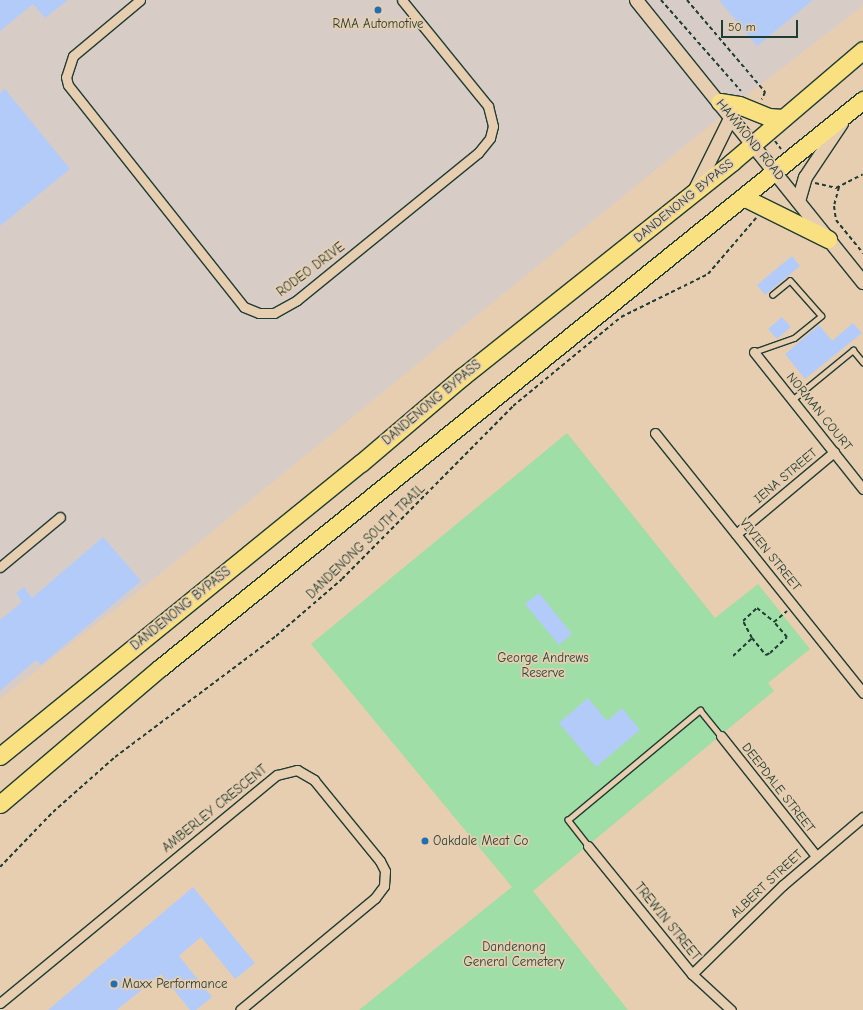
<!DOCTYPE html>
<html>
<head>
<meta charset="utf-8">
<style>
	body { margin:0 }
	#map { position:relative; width:863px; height:1010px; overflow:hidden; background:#e8ceb0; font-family:"Comic Neue",sans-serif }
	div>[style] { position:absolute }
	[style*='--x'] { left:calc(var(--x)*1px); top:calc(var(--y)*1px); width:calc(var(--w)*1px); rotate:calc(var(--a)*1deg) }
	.built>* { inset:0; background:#d8cdc6 }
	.green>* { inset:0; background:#9fdea6 }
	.building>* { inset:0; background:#b3cbf9 }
	.path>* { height:2px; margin-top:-1px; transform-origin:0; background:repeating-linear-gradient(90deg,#1f3d34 0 4px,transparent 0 7px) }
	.roads { filter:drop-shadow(1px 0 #1f3d34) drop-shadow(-1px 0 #1f3d34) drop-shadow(0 1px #1f3d34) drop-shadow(0 -1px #1f3d34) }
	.lane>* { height:4.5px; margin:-2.25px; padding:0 2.25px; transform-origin:2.25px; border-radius:2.25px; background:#e8ceb0 }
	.street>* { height:9px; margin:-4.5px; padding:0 4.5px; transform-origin:4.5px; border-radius:4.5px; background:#e8ceb0 }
	.secondary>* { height:13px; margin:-6.5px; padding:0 6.5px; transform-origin:6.5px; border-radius:6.5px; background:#e8ceb0 }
	.highway>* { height:17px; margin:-8.5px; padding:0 8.5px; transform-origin:8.5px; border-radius:8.5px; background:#f9e181 }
	.dots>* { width:11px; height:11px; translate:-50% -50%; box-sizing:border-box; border:2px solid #e8ceb0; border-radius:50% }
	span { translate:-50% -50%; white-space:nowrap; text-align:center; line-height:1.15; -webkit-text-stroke:3.5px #e8ceb0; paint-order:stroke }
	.poi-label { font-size:13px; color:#1f3d34 }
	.left { translate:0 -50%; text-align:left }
	.street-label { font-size:13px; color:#1f3d34 }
	.park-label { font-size:13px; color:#25453a }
	.scale { position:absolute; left:721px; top:20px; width:77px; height:18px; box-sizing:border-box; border:2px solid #1f3d34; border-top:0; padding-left:5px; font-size:12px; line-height:14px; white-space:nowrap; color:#1f3d34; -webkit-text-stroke:3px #e8ceb0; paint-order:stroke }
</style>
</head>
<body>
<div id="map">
	<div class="built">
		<i style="clip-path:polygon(0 0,863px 0,863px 6px,751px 92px,143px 588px,0 699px)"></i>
	</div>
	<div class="green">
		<i style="clip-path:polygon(567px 433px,715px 618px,758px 584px,810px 649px,768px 683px,774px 691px,533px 891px,628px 1010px,359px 1010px,512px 887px,311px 644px)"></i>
	</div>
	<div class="building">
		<i style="clip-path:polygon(0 0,68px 0,45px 18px,33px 4px,0 31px)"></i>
		<i style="clip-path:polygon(719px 0,813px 0,757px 46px)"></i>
		<i style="clip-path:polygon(5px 89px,70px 169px,0 226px,0 93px)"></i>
		<i style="clip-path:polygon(792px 256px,800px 266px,765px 295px,757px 285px)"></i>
		<i style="clip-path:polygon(782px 317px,791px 327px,777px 339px,768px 329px)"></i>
		<i style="clip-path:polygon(853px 323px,862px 333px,805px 379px,785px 354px,819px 325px,832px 341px)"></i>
		<i style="clip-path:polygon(103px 537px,141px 581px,41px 665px,36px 660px,0 691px,0 620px,22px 602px,16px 593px,24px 587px,32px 598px)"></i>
		<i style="clip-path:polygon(539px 593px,572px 634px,559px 645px,525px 604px)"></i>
		<i style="clip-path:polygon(588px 698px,607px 721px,622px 708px,640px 730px,596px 767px,559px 723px)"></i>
		<i style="clip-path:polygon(193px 887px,255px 963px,235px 979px,201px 937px,179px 956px,212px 997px,196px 1010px,190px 1010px,161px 974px,117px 1010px,48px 1010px)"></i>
	</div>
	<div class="path">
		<i style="--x:661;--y:0;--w:121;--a:48.7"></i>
		<i style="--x:687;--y:0;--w:121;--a:49.7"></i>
		<i style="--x:765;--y:92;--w:8;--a:113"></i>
		<i style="--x:775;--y:141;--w:10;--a:53"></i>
		<i style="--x:815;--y:183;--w:22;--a:13"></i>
		<i style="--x:836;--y:188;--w:30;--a:-27"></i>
		<i style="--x:839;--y:187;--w:20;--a:105"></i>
		<i style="--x:834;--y:206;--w:14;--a:82"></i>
		<i style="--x:836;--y:220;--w:43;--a:50.7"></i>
		<i style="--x:752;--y:638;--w:19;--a:-118"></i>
		<i style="--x:743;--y:621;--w:19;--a:-43"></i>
		<i style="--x:757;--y:608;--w:22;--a:39"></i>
		<i style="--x:733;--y:656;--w:26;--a:-43"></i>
		<i style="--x:752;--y:638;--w:22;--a:51"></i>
		<i style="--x:766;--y:655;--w:4;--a:-27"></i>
		<i style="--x:770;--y:653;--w:23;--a:-43"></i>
		<i style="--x:787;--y:637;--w:20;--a:-131"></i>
		<i style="--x:774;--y:622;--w:17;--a:-40"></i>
		<i style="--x:0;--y:867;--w:76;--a:-46.1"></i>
		<i style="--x:53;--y:812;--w:83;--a:-41.6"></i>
		<i style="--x:115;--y:757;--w:201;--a:-36.9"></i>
		<i style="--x:276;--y:636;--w:87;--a:-40.8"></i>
		<i style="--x:342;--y:579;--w:243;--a:-45.3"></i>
		<i style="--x:513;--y:406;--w:140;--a:-39.5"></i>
		<i style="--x:621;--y:317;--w:97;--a:-26.3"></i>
		<i style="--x:708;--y:274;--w:74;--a:-49.4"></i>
	</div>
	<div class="roads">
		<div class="lane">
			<i style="--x:754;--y:352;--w:42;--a:-19.3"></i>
			<i style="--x:794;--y:338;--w:35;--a:-39"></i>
			<i style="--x:821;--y:316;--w:47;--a:-131.5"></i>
			<i style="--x:790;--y:281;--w:22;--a:141"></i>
			<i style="--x:792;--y:400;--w:79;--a:-39.3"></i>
			<i style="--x:853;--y:350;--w:16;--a:50"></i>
			<i style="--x:588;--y:846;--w:33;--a:-128"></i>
			<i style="--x:568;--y:820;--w:172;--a:-39.8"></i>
			<i style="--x:700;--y:710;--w:33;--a:51"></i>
		</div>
		<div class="street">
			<i style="--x:140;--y:0;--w:87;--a:140.1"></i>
			<i style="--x:73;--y:56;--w:22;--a:108"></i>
			<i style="--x:66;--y:77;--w:8;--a:76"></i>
			<i style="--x:68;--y:85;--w:283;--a:51.6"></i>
			<i style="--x:244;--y:307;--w:16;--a:22"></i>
			<i style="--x:259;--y:313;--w:15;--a:0"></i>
			<i style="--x:274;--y:313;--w:26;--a:-29"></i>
			<i style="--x:297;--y:300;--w:233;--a:-39.1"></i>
			<i style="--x:478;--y:153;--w:19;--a:-51"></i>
			<i style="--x:490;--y:138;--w:12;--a:-76"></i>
			<i style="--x:493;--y:126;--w:21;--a:-104"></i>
			<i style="--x:488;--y:106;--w:136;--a:-129.1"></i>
			<i style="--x:754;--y:352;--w:175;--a:51.5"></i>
			<i style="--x:655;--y:433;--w:333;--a:51.3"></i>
			<i style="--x:736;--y:534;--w:128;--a:-39.9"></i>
			<i style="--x:0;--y:567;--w:78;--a:-39.8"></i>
			<i style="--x:721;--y:736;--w:153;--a:51.6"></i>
			<i style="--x:588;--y:846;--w:165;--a:50.9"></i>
			<i style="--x:692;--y:974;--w:53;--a:42.7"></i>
			<i style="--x:692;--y:974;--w:127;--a:-44.4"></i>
			<i style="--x:783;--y:885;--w:105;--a:-40.4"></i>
			<i style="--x:0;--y:1003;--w:359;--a:-39.5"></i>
			<i style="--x:277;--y:775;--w:21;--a:-14"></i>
			<i style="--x:297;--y:770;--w:20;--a:30"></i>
			<i style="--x:314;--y:780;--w:104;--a:50.8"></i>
			<i style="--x:380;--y:861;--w:11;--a:63"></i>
			<i style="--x:385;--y:871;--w:15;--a:94"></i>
			<i style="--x:384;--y:886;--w:15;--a:127"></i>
			<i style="--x:375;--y:898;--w:175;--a:140.3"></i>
		</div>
		<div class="secondary">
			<i style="--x:636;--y:0;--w:362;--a:51.2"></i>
			<i style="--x:694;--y:191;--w:84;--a:-63.7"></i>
			<i style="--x:798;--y:201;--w:25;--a:-74"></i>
			<i style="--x:805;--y:177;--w:65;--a:-56.3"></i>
		</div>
		<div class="highway">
			<i style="--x:720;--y:102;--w:19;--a:9"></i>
			<i style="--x:739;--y:105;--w:31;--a:22"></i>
			<i style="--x:768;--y:117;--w:15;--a:4"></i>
			<i style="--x:743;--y:197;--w:95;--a:26.3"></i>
			<i style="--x:0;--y:756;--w:465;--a:-39.1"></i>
			<i style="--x:361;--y:463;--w:133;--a:-40.4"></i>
			<i style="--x:462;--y:377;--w:345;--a:-38.5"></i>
			<i style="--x:732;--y:162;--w:172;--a:-40.5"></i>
			<i style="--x:0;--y:804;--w:210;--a:-40.4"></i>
			<i style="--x:160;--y:668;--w:904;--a:-38.94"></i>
		</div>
	</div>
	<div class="dots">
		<i style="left:378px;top:10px;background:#1f6fb2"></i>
		<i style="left:425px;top:841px;background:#1f6fb2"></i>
		<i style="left:114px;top:984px;background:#1f6fb2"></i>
	</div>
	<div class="poi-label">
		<span style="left:378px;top:24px">RMA Automotive</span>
		<span class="left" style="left:433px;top:841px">Oakdale Meat Co</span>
		<span class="left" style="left:122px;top:984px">Maxx Performance</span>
	</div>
	<div class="street-label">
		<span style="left:750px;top:140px;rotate:51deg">HAMMOND ROAD</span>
		<span style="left:684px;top:201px;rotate:-39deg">DANDENONG BYPASS</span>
		<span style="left:311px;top:270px;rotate:-37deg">RODEO DRIVE</span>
		<span style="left:432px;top:403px;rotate:-40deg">DANDENONG BYPASS</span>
		<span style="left:819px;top:412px;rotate:51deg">NORMAN COURT</span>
		<span style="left:786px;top:476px;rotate:-40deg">IENA STREET</span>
		<span style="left:366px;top:542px;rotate:-44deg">DANDENONG SOUTH TRAIL</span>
		<span style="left:770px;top:555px;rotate:51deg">VIVIEN STREET</span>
		<span style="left:181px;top:609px;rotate:-39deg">DANDENONG BYPASS</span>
		<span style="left:778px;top:788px;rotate:52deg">DEEPDALE STREET</span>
		<span style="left:215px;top:809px;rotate:-39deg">AMBERLEY CRESCENT</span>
		<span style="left:767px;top:884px;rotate:-43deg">ALBERT STREET</span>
		<span style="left:667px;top:922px;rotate:51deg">TREWIN STREET</span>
	</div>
	<div class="park-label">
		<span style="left:543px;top:666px">George Andrews<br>Reserve</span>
		<span style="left:514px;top:955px">Dandenong<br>General Cemetery</span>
	</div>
	<div class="scale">50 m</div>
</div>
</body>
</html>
